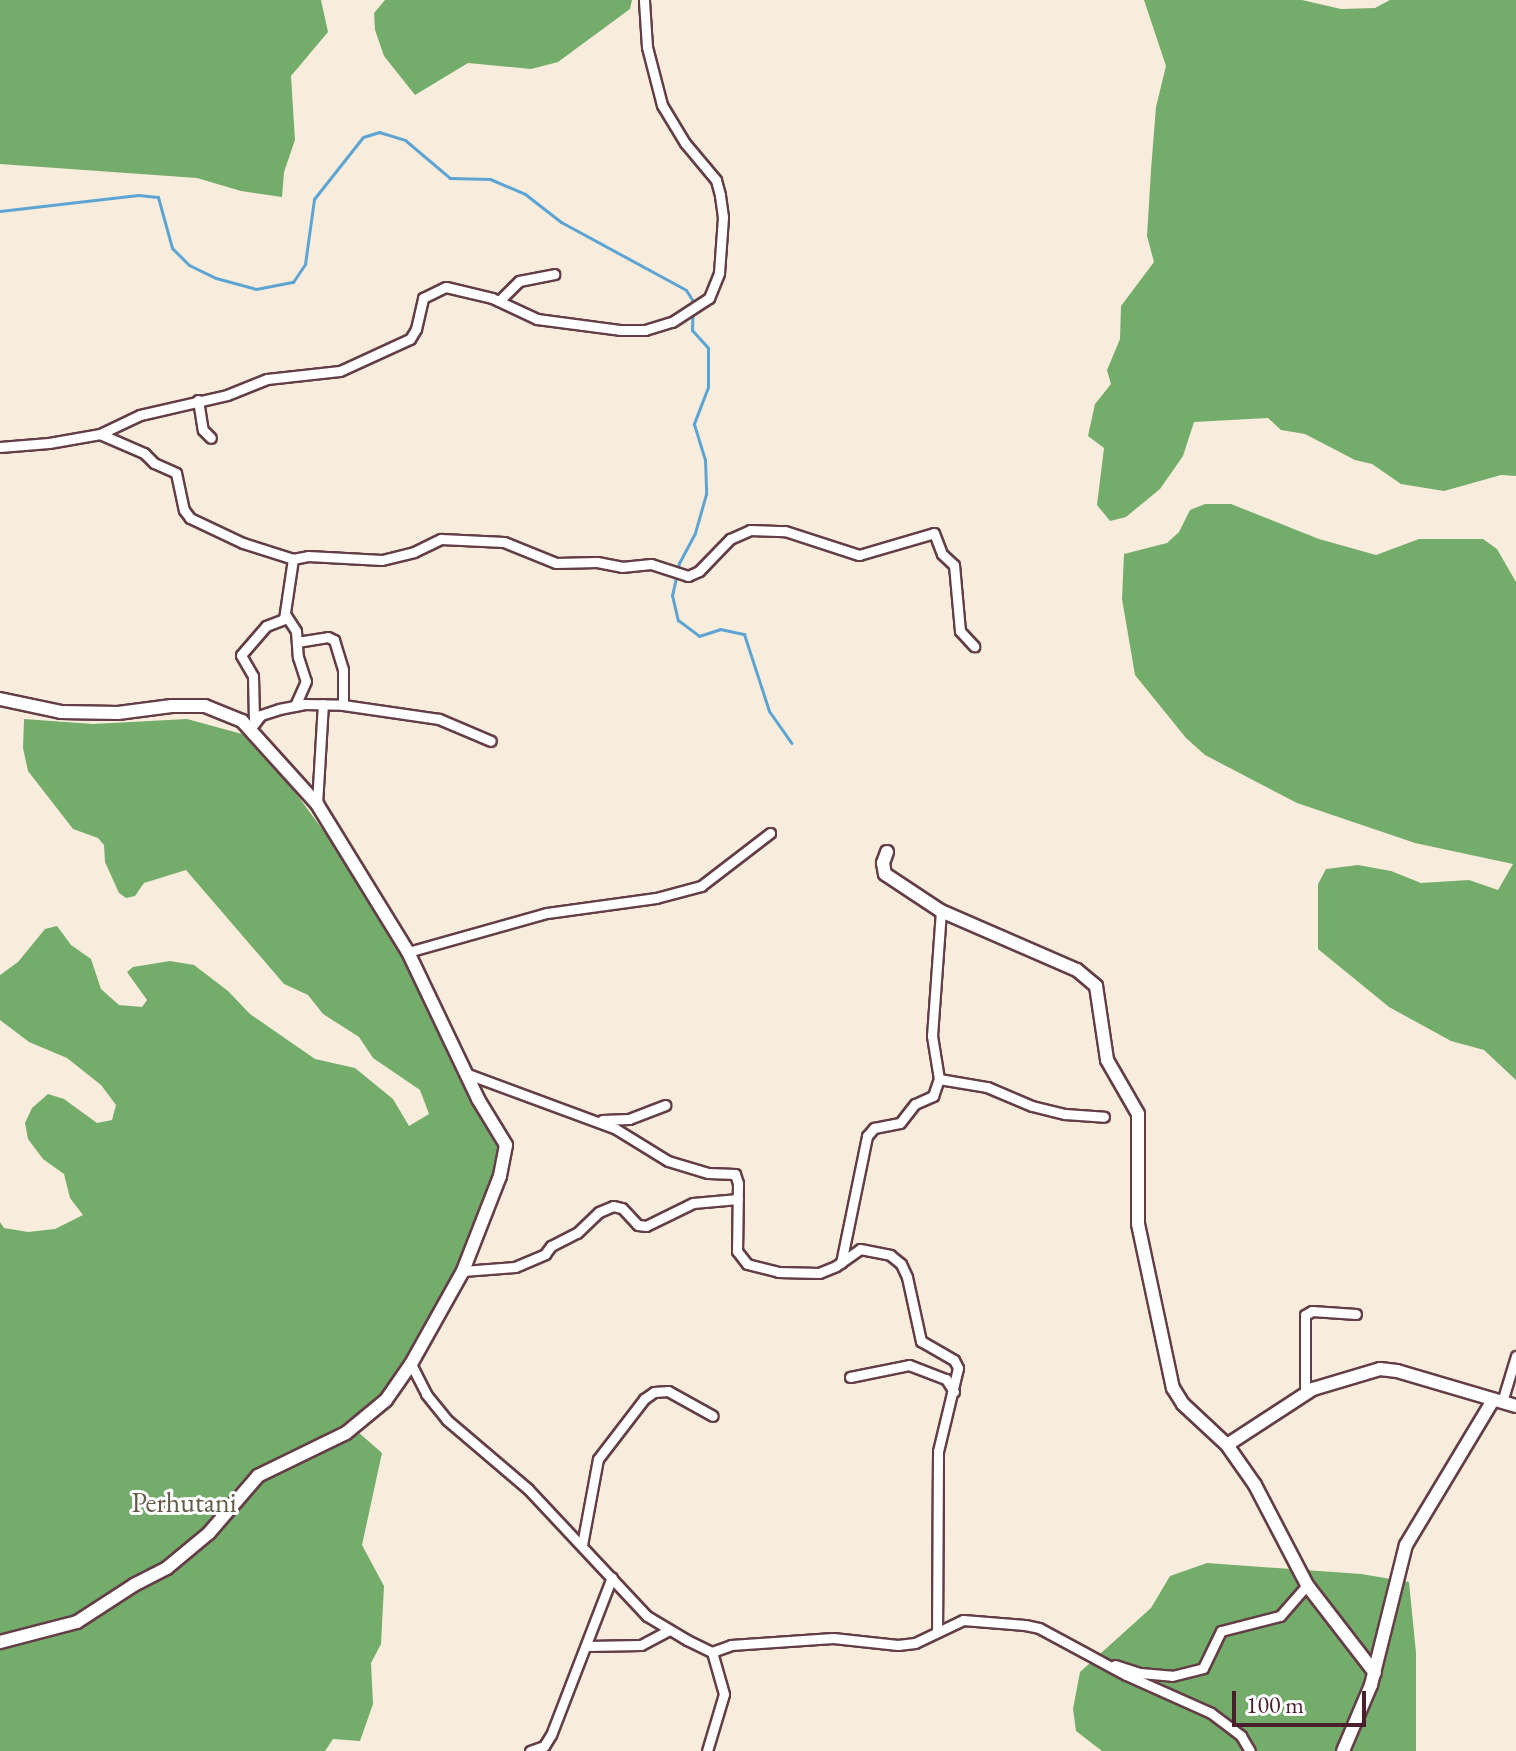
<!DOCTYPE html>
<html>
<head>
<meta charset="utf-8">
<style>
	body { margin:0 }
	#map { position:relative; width:1516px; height:1751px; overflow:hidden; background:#f8eddc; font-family:"EB Garamond",serif }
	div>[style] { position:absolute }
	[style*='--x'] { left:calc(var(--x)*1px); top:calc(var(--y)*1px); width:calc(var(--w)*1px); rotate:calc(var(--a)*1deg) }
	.forest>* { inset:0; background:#74ac6b }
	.stream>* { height:3px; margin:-1.5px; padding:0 1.5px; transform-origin:1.5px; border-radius:1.5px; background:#5ca4d3 }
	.roads { filter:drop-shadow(2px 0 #643e46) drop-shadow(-2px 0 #643e46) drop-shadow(0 2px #643e46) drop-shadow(0 -2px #643e46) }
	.street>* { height:9px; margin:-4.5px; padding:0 4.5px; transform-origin:4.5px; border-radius:4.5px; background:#fff }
	.secondary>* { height:12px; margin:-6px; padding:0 6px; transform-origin:6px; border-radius:6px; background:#fff }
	span { translate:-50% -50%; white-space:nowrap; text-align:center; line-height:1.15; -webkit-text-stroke:6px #fff; paint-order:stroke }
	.park-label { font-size:28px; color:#635a47 }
	.scale { position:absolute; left:1232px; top:1691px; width:134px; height:36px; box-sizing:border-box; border:4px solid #4a1f2b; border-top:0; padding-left:10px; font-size:24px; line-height:28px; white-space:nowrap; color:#4a1f2b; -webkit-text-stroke:6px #fff; paint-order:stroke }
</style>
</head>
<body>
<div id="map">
	<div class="forest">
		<i style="clip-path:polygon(0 0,321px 0,328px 32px,291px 76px,295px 140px,284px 172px,282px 197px,241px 191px,197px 178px,0 164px)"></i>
		<i style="clip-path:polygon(385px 0,632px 0,630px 9px,558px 62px,531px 69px,468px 63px,415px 95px,384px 56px,375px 30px,374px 13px)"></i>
		<i style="clip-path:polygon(1144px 0,1302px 0,1341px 9px,1375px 8px,1390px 0,1516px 0,1516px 476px,1501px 475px,1444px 491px,1401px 484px,1372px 464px,1355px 460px,1305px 434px,1281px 430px,1268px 418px,1194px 422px,1183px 456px,1160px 489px,1126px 517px,1110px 521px,1097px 505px,1104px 448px,1088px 436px,1095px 404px,1111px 384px,1107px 370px,1120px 339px,1121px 306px,1154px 262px,1147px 236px,1151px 170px,1156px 107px,1166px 66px)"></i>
		<i style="clip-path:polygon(1205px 504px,1231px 504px,1319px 539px,1376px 555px,1419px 539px,1483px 539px,1497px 549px,1516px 582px,1516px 1080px,1484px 1050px,1451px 1041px,1389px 1007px,1318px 949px,1318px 884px,1326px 869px,1358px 865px,1391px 871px,1421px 883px,1469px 880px,1498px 890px,1513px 864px,1415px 843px,1297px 803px,1205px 755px,1186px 738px,1135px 675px,1122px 599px,1124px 554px,1167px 543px,1179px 532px,1190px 510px)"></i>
		<i style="clip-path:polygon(24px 719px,93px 724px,187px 719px,242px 734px,292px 788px,342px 856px,400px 947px,502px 1149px,472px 1237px,430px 1321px,384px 1396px,350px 1425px,382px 1453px,362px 1545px,384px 1586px,381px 1644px,371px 1663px,373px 1704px,360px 1741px,333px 1739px,325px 1751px,0 1751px,0 1222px,4px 1228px,28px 1232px,55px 1229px,83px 1215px,70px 1198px,64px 1174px,43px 1159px,28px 1139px,25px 1123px,32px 1108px,48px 1094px,64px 1099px,97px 1123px,112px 1120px,116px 1105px,101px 1085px,67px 1058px,29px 1042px,0 1020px,0 975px,18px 962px,45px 929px,57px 926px,71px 945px,91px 959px,101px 989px,119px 1005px,142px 1007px,147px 1000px,127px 972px,133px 967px,170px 961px,194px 965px,228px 991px,250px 1014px,315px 1059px,355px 1068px,393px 1099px,409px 1126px,429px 1114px,420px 1090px,373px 1058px,359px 1037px,323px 1014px,308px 995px,284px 984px,186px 870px,144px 883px,135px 896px,126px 898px,119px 893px,105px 862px,104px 845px,98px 838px,73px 829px,28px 771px,23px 748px)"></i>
		<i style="clip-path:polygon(1207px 1563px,1361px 1574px,1409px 1582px,1416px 1653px,1416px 1751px,1102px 1751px,1076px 1731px,1073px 1709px,1080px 1672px,1151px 1608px,1170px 1576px)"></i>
	</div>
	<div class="stream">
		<i style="--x:0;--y:211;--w:139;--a:-6.6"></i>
		<i style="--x:138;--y:195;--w:20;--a:6"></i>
		<i style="--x:158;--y:197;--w:53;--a:74.6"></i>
		<i style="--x:172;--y:248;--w:24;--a:45"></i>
		<i style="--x:189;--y:265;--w:30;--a:26"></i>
		<i style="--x:216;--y:278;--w:41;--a:15.4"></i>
		<i style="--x:256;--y:289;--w:38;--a:-11"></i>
		<i style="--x:293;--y:282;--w:22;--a:-56"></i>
		<i style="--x:305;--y:264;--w:66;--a:-82.1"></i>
		<i style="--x:314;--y:199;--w:79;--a:-51.7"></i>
		<i style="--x:363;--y:137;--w:17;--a:-17"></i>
		<i style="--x:379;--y:132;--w:27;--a:17"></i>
		<i style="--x:405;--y:140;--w:59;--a:40.2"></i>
		<i style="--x:450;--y:178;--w:40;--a:1.4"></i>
		<i style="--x:490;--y:179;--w:38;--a:23"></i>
		<i style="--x:525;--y:194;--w:46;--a:37.9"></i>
		<i style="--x:561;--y:222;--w:142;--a:28.5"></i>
		<i style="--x:686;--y:290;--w:13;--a:58"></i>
		<i style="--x:693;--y:301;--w:29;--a:92"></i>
		<i style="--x:692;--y:330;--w:24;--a:48"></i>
		<i style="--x:708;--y:348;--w:39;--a:90"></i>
		<i style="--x:708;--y:387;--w:40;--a:111"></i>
		<i style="--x:694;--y:424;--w:37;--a:73"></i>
		<i style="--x:705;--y:459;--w:35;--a:88"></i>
		<i style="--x:706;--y:494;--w:41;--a:105.8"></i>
		<i style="--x:695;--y:533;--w:34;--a:118"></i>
		<i style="--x:679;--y:563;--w:33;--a:102"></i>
		<i style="--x:672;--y:595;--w:26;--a:77"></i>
		<i style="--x:678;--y:620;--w:26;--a:37"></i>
		<i style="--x:699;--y:636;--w:22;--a:-18"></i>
		<i style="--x:720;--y:629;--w:25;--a:12"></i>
		<i style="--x:744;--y:634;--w:81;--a:72"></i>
		<i style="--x:769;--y:711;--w:39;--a:55"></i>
	</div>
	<div class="roads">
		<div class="street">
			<i style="--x:499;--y:301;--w:28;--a:-45"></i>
			<i style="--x:519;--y:281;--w:36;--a:-11"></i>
			<i style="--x:198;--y:400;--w:30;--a:81"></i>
			<i style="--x:203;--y:430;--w:11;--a:45"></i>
			<i style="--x:100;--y:434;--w:48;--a:23.4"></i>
			<i style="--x:144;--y:453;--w:14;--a:45"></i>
			<i style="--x:154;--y:463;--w:24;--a:24"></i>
			<i style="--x:176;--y:473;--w:38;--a:78"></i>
			<i style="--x:184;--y:510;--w:10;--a:53"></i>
			<i style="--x:190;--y:518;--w:59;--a:25.3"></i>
			<i style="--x:243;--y:543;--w:52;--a:17.7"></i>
			<i style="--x:0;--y:447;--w:49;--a:-4.7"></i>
			<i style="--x:49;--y:443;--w:52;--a:-10"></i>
			<i style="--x:100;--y:434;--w:44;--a:-25.4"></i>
			<i style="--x:140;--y:415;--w:89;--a:-12.9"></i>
			<i style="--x:227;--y:395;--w:43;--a:-21.8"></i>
			<i style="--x:267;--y:379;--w:73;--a:-6.3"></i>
			<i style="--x:340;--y:371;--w:77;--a:-24.6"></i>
			<i style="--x:410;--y:339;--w:12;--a:-59"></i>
			<i style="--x:416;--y:329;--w:32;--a:-77"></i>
			<i style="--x:423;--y:298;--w:25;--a:-26"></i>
			<i style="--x:446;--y:287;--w:47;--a:13.4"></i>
			<i style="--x:492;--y:298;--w:50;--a:25"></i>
			<i style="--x:537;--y:319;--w:85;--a:7.5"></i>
			<i style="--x:621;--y:330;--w:24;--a:0"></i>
			<i style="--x:645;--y:330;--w:28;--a:-17"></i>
			<i style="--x:672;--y:322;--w:44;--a:-33"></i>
			<i style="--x:709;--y:298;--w:27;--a:-68"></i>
			<i style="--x:719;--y:273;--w:56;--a:-85.9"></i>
			<i style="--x:723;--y:217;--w:22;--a:-98"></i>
			<i style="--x:720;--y:195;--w:16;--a:-105"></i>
			<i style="--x:716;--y:180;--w:48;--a:-130"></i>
			<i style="--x:685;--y:143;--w:44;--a:-121.2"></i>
			<i style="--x:662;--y:105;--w:60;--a:-104.5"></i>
			<i style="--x:647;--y:47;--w:47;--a:-93.7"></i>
			<i style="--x:285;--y:614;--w:20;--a:57"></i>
			<i style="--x:296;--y:631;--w:26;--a:86"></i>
			<i style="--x:298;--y:657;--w:25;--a:72"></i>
			<i style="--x:306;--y:681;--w:27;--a:114"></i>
			<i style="--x:297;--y:642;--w:31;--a:-9"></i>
			<i style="--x:328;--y:637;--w:7;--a:27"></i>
			<i style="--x:334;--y:640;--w:31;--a:73"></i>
			<i style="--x:343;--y:670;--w:35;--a:90"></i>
			<i style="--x:254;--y:720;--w:44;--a:-91.3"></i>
			<i style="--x:253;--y:676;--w:24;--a:-120"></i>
			<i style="--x:241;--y:655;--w:38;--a:-49"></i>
			<i style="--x:266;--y:626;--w:19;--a:-21"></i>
			<i style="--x:284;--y:619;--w:61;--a:-81.5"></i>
			<i style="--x:293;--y:559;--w:15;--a:-11"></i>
			<i style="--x:308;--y:556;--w:74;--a:3.1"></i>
			<i style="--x:382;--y:560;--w:33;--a:-14"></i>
			<i style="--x:414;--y:552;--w:30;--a:-26"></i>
			<i style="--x:441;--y:539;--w:63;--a:2.7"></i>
			<i style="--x:504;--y:542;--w:56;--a:22"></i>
			<i style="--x:556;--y:563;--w:41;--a:-1.4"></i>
			<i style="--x:597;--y:562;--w:25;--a:11"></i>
			<i style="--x:622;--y:567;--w:29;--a:-6"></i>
			<i style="--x:651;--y:564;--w:39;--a:18"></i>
			<i style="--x:688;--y:576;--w:12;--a:-24"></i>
			<i style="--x:699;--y:571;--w:45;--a:-45.9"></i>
			<i style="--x:730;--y:539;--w:22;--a:-24"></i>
			<i style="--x:750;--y:530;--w:35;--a:2"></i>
			<i style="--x:785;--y:531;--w:78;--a:18"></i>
			<i style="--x:859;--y:555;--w:78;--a:-16.3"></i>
			<i style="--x:934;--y:533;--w:22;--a:69"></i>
			<i style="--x:942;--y:554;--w:16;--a:43"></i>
			<i style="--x:954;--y:565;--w:66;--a:84.8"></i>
			<i style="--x:960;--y:631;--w:21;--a:47"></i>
			<i style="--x:254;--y:724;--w:11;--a:-52"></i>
			<i style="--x:261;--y:715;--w:19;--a:-18"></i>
			<i style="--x:279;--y:709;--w:25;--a:-11"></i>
			<i style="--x:304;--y:704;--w:39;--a:1"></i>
			<i style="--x:343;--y:705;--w:97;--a:8.3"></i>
			<i style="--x:439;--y:719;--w:56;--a:22.9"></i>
			<i style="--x:317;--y:804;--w:100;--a:-86.6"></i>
			<i style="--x:408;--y:952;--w:144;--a:-15.7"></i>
			<i style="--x:547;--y:913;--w:110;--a:-7.8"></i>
			<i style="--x:656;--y:898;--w:47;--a:-14.9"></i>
			<i style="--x:701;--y:886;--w:87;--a:-37.5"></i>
			<i style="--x:465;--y:1073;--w:161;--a:20.3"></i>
			<i style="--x:616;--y:1129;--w:61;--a:31.6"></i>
			<i style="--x:668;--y:1161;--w:42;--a:16.7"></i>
			<i style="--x:708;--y:1173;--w:27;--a:2"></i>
			<i style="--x:735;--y:1174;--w:9;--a:72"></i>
			<i style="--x:738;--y:1183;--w:68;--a:90.8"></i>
			<i style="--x:737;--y:1251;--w:16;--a:52"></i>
			<i style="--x:747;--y:1264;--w:32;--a:14"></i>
			<i style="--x:778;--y:1272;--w:41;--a:1.4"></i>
			<i style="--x:819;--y:1273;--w:18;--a:-22"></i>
			<i style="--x:836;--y:1266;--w:29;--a:-35"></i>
			<i style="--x:860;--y:1249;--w:31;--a:11"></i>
			<i style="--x:890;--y:1255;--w:14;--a:39"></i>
			<i style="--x:901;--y:1264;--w:14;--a:65"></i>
			<i style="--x:907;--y:1277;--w:66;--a:77.7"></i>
			<i style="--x:921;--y:1341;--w:38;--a:30"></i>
			<i style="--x:954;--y:1360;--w:9;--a:63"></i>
			<i style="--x:958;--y:1368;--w:85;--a:103.5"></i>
			<i style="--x:938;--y:1451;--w:179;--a:90.3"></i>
			<i style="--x:939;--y:1079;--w:49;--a:9.5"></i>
			<i style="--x:987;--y:1087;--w:49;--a:22.9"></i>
			<i style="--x:1032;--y:1106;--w:34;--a:14"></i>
			<i style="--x:1065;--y:1114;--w:39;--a:4"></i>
			<i style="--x:602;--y:1120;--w:27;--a:-2"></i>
			<i style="--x:629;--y:1119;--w:39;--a:-21"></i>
			<i style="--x:841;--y:1263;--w:130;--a:-78.4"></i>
			<i style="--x:867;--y:1136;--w:11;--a:-49"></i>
			<i style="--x:874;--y:1128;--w:26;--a:-11"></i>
			<i style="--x:900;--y:1123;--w:24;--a:-52"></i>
			<i style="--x:915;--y:1104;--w:20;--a:-24"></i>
			<i style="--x:933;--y:1096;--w:18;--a:-71"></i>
			<i style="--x:939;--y:1079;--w:44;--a:-99.2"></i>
			<i style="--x:932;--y:1036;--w:125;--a:-85.9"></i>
			<i style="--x:463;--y:1271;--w:52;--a:-4.4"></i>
			<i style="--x:515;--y:1267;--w:33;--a:-23"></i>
			<i style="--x:545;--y:1254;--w:10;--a:-53"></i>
			<i style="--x:551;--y:1246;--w:29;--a:-27"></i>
			<i style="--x:577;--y:1233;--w:30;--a:-44"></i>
			<i style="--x:599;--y:1212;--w:15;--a:-23"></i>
			<i style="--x:613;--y:1206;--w:9;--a:13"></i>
			<i style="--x:622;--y:1208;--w:23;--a:47"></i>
			<i style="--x:638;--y:1225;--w:8;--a:7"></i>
			<i style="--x:646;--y:1226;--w:52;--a:-26.1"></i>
			<i style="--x:693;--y:1203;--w:45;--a:-5.1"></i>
			<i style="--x:411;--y:1364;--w:34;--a:63"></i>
			<i style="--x:426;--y:1394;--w:33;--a:51"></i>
			<i style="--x:447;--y:1420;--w:106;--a:40.4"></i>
			<i style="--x:528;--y:1489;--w:174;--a:46.9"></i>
			<i style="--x:647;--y:1616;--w:47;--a:31"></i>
			<i style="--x:687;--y:1640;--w:28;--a:26"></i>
			<i style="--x:712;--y:1652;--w:20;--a:-20"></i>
			<i style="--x:731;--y:1645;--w:102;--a:-3.9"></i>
			<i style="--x:833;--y:1638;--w:65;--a:6.1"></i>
			<i style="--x:898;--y:1645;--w:17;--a:-7"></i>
			<i style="--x:915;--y:1643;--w:53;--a:-25.6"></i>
			<i style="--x:963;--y:1620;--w:62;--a:4.6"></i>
			<i style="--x:1025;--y:1625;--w:14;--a:12"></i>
			<i style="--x:1039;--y:1628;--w:99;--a:28.4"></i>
			<i style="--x:1126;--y:1675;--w:93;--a:24.1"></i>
			<i style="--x:1211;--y:1713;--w:38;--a:37"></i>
			<i style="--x:1241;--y:1736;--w:17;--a:59"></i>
			<i style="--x:850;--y:1377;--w:60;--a:-11.5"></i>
			<i style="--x:909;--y:1365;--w:40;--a:21"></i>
			<i style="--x:946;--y:1379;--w:15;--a:58"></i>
			<i style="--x:1305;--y:1393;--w:78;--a:-90"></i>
			<i style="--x:1305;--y:1315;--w:8;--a:-30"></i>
			<i style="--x:1312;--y:1311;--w:44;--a:3.9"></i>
			<i style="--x:1502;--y:1402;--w:48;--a:-73.1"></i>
			<i style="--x:582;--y:1545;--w:87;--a:-79.5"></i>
			<i style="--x:598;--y:1459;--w:76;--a:-52.5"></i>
			<i style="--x:644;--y:1399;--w:12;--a:-35"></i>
			<i style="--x:654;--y:1392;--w:14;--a:-4"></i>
			<i style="--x:668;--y:1391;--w:51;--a:29.1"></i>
			<i style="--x:587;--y:1646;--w:54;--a:-1.1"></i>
			<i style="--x:641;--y:1645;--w:32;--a:-28"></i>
			<i style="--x:1115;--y:1665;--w:26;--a:18"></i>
			<i style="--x:1140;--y:1673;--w:32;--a:5"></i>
			<i style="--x:1172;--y:1676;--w:32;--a:-14"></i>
			<i style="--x:1203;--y:1668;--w:41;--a:-64.1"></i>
			<i style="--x:1221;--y:1631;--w:61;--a:-14.3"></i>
			<i style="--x:1280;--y:1616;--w:41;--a:-48.9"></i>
			<i style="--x:530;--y:1751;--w:15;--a:-20"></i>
			<i style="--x:544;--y:1746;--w:13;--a:-58"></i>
			<i style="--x:551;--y:1735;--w:169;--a:-68.9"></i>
			<i style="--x:707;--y:1751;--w:59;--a:-73.4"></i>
			<i style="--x:724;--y:1694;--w:44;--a:-105.9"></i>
		</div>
		<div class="secondary">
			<i style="--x:0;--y:699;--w:62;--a:12"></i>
			<i style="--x:61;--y:712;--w:57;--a:1"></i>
			<i style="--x:118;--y:713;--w:54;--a:-7.4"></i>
			<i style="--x:172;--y:706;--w:33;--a:0"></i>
			<i style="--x:205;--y:706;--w:40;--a:22"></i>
			<i style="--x:242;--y:721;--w:112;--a:47.9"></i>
			<i style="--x:317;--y:804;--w:174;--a:58.4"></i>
			<i style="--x:408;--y:952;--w:163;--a:64.5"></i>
			<i style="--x:478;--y:1099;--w:54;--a:58.7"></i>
			<i style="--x:506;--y:1145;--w:32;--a:101"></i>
			<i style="--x:500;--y:1176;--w:102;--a:111.3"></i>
			<i style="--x:463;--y:1271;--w:107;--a:119.2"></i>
			<i style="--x:411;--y:1364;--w:44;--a:124.8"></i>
			<i style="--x:386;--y:1400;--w:52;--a:140.5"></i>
			<i style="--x:346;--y:1433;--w:98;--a:154"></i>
			<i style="--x:258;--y:1476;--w:75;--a:130.7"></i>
			<i style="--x:209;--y:1533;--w:55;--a:140.2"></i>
			<i style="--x:167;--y:1568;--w:37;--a:153"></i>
			<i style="--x:134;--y:1585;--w:68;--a:147"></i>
			<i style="--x:77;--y:1622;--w:80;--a:165.4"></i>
			<i style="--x:887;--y:852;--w:12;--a:110"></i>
			<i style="--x:883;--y:863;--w:11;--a:80"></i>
			<i style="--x:885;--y:874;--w:67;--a:33.5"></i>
			<i style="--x:941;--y:911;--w:148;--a:23.5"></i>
			<i style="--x:1077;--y:970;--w:25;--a:40"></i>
			<i style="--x:1096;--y:986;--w:75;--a:81.5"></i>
			<i style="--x:1107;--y:1060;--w:62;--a:60.1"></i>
			<i style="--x:1138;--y:1114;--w:110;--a:90"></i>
			<i style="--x:1138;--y:1224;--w:168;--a:78"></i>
			<i style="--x:1173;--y:1388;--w:19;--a:58"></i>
			<i style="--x:1183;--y:1404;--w:60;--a:43"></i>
			<i style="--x:1227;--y:1445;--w:103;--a:-33.1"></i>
			<i style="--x:1313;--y:1389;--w:70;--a:-16.6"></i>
			<i style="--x:1380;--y:1369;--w:17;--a:7"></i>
			<i style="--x:1397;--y:1371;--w:124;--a:16.4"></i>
			<i style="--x:1227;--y:1445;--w:49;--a:55"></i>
			<i style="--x:1255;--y:1485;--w:113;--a:62.5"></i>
			<i style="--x:1307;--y:1585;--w:111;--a:52.3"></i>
			<i style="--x:1343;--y:1751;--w:72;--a:-67"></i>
			<i style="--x:1371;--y:1685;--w:144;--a:-76"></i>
			<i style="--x:1406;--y:1545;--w:169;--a:-59"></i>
		</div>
	</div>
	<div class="park-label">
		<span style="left:184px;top:1502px">Perhutani</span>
	</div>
	<div class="scale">100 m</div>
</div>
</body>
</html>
